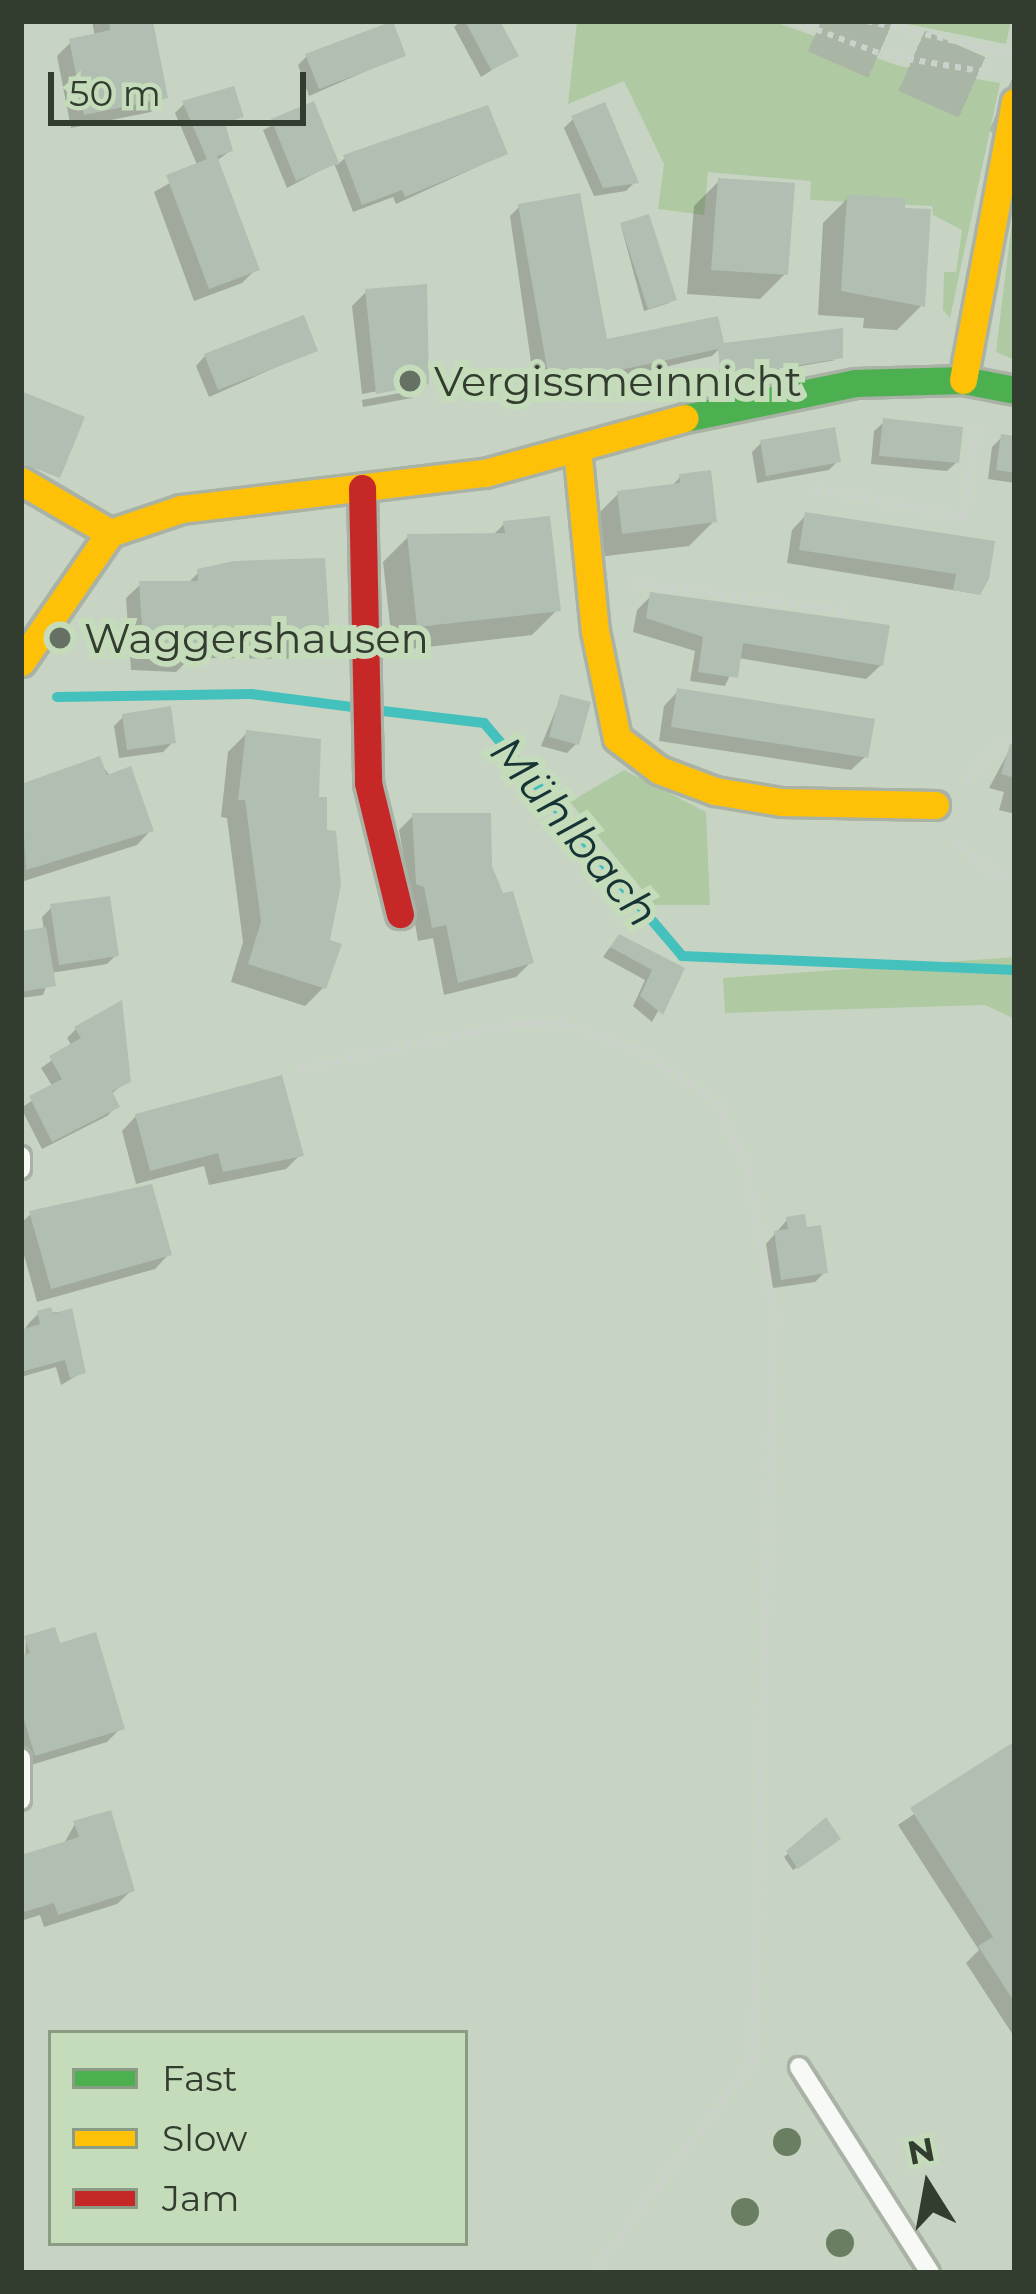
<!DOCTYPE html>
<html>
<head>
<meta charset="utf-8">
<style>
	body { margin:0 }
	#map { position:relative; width:1036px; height:2294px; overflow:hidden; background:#c8d4c3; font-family:Montserrat,sans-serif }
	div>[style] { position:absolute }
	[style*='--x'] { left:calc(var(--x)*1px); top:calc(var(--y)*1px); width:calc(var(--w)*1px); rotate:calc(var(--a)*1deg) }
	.green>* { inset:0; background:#afcaa3 }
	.shadow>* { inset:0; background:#0003 }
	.stream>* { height:10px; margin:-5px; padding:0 5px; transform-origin:5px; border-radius:5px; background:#45c1bd }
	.building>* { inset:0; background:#b1beb2 }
	.highway-tunnel>* { height:66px; margin-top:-33px; transform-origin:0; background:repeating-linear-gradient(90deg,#aab6a5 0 66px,transparent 0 99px) }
	.path>* { height:6px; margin-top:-3px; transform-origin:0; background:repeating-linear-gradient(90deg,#cdd1cc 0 6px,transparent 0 12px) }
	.roads { filter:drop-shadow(3px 0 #a9b2a5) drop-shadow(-3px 0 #a9b2a5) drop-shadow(0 3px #a9b2a5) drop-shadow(0 -3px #a9b2a5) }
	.lane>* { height:18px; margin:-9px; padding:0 9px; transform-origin:9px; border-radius:9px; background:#f7f9f6 }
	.fast>* { height:27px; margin:-13.5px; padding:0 13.5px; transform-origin:13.5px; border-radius:13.5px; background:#4caf50 }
	.slow>* { height:27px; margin:-13.5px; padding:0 13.5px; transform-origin:13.5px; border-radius:13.5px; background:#ffc107 }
	.jam>* { height:27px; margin:-13.5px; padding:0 13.5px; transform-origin:13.5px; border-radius:13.5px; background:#c62828 }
	.trees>* { width:28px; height:28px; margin:-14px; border-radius:50%; background:#6a7e61 }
	.dots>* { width:33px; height:33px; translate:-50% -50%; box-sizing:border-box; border:6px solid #c5dcbb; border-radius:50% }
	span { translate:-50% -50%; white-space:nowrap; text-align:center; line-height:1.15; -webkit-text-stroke:12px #c5dcbb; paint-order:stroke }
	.poi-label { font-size:42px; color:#323c2f }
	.left { translate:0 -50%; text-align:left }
	.water-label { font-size:45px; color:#163435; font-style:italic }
	.frame { position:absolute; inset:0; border:24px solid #323c2f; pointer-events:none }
	.legend { position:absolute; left:48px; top:2030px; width:420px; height:216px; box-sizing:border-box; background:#c5dcbb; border:3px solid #8a9c83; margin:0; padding:15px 21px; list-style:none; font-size:36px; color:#323c2f }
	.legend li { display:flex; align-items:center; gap:24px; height:60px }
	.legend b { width:60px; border:3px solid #8a9c83 }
	.north { position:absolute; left:868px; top:2126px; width:120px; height:120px; -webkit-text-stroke:9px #c5dcbb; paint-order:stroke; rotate:349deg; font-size:33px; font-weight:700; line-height:48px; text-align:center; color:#323c2f }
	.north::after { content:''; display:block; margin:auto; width:42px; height:54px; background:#323c2f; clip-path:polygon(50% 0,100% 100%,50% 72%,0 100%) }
	.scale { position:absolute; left:48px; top:72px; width:258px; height:54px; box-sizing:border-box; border:6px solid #323c2f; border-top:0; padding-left:15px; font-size:36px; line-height:42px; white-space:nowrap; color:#323c2f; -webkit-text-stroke:9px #c5dcbb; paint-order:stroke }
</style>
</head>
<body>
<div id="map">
	<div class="green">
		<i style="clip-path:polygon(577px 21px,772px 21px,899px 66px,1000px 83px,950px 318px,943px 310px,944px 272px,956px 272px,962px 230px,933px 215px,932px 206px,810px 200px,811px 181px,708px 172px,704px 215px,658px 209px,664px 164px,624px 81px,568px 104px)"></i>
		<i style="clip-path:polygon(893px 21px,1011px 21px,1006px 44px)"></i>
		<i style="clip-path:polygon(1015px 197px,1015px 360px,996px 352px)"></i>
		<i style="clip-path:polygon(624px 770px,706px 812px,710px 905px,655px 905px,570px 802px)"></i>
		<i style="clip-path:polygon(1015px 957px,1015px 1019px,985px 1005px,725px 1013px,723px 978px)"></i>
	</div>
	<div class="shadow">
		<i style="clip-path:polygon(92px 21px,146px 21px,165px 97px,151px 112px,71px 128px,57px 56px,71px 42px,95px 37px)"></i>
		<i style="clip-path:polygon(461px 21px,497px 21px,515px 55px,481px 77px,454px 27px)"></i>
		<i style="clip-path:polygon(403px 55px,309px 96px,298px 65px,307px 56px)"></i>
		<i style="clip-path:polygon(184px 104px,240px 116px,223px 128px,230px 151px,215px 162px,256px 269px,242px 283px,194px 301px,154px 192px,198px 167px,175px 113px)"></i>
		<i style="clip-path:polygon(312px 105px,337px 165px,345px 158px,505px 154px,396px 204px,393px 197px,353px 212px,334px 163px,287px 188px,263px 130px)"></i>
		<i style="clip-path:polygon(573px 119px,635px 182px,626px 191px,594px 196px,564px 128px)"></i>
		<i style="clip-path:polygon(719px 181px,785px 274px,760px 299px,687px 294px,694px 206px)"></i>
		<i style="clip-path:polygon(848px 198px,902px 210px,922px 305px,897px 330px,863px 328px,864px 318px,818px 315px,823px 223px)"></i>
		<i style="clip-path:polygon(519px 207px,605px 342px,716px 320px,722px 350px,836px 360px,719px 380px,721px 347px,712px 356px,536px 397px,510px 216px)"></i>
		<i style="clip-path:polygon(621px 226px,673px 299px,669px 303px,644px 311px)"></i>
		<i style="clip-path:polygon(366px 292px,426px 383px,412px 398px,363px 407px,362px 400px,416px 390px,416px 384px,362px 394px,352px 306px)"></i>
		<i style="clip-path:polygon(315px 350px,209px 397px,196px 366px,205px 356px)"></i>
		<i style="clip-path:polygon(884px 422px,957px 462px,947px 471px,871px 464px,874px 431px)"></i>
		<i style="clip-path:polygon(1002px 437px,1015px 439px,1015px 483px,988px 479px,992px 447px)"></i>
		<i style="clip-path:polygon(761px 443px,838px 461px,829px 470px,757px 483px,752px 452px)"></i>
		<i style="clip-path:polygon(680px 477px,714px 521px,689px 546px,598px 557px,593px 519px,618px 494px,670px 488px)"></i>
		<i style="clip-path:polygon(806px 515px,991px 544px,977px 594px,787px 563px,792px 530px)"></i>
		<i style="clip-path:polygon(504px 524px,557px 610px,532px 635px,393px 651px,383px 562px,408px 537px,492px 536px)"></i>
		<i style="clip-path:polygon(199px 572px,327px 634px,302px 659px,215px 658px,188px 660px,176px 672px,131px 670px,126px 598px,141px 584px,187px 584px)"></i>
		<i style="clip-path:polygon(652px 595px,886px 628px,881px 665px,866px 679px,738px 658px,725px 686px,690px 681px,695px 651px,633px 632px,637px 610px)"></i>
		<i style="clip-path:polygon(678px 691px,866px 756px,851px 770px,659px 741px,664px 706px)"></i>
		<i style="clip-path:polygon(561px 697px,576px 744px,567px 753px,541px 746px)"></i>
		<i style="clip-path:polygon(124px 716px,173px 742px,163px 752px,119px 758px,114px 726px)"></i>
		<i style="clip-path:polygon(247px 733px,316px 801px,327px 942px,323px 988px,305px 1006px,231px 982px,243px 942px,227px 818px,221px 817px,228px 752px)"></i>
		<i style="clip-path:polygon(1011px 747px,1015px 749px,1015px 814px,999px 810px,1004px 792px,989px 788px)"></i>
		<i style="clip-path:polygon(98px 760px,151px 830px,137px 845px,21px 882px,21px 788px)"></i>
		<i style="clip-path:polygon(413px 816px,489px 867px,530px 963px,516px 977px,444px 995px,433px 938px,418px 941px,399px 830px)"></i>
		<i style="clip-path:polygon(52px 907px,116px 955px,107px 964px,51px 973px,43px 995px,21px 998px,21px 935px,44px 930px,42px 917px)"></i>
		<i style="clip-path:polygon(610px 947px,681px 969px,652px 1022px,633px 1006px,645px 980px,603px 957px)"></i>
		<i style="clip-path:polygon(76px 1029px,127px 1081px,110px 1095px,116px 1107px,107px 1116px,42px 1149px,21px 1108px,53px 1087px,41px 1068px,72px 1046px,67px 1038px)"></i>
		<i style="clip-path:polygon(136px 1116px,300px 1155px,286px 1169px,209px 1185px,204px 1166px,136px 1184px,122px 1131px)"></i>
		<i style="clip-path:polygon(31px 1214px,169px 1254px,155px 1269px,37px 1302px,21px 1244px,21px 1223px)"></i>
		<i style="clip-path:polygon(787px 1220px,825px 1272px,815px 1282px,773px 1288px,766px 1244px)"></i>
		<i style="clip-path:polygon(69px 1311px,83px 1372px,61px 1385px,56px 1367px,21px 1377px,21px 1335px,29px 1323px,38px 1314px)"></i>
		<i style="clip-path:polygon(26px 1639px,58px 1646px,121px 1728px,107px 1742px,21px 1768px)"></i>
		<i style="clip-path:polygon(1015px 1745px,1015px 2038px,966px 1963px,979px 1950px,898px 1825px)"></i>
		<i style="clip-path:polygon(825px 1822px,833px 1843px,793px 1870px,784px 1857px)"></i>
		<i style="clip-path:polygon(75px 1824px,132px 1890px,117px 1904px,44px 1927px,40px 1915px,21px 1921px,21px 1858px,63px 1845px)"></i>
	</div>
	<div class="stream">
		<i style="--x:57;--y:697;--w:194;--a:-0.9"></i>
		<i style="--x:251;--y:694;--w:103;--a:7.3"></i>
		<i style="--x:383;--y:711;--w:102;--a:6.8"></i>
		<i style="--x:484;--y:723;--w:306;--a:49.6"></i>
		<i style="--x:682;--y:956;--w:333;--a:2.4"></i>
	</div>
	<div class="building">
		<i style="clip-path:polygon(109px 21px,153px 21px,168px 98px,84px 115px,69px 39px,110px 30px)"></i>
		<i style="clip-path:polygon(393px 21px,406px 56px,319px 89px,305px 54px)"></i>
		<i style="clip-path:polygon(465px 21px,500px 21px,519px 56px,491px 70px)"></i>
		<i style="clip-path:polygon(234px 86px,244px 117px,225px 123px,233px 151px,217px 156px,260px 270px,209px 289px,166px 175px,207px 159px,182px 101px)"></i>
		<i style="clip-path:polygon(314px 101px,339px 163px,296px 181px,271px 119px)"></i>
		<i style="clip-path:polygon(605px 102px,639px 183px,603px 188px,571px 116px)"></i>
		<i style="clip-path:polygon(488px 105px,508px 154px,405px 197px,402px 190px,362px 205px,343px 155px)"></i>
		<i style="clip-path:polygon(718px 178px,795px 183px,788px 275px,711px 270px)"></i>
		<i style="clip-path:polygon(580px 193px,607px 339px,718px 316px,724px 343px,843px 328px,843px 358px,721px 378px,718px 349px,550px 385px,518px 204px)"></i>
		<i style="clip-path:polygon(847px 195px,906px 198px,905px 208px,931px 209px,925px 307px,841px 291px)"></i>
		<i style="clip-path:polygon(649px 214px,677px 300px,648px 309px,620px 223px)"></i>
		<i style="clip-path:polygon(427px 284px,429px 384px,376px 394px,365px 289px)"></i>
		<i style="clip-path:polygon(304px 315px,318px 351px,218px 390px,204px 354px)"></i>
		<i style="clip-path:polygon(21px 391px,85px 417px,60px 478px,21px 463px)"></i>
		<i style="clip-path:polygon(883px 418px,963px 427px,959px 463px,879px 456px)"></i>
		<i style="clip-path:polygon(835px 427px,841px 462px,766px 476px,760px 440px)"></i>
		<i style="clip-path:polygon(1001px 434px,1015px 436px,1015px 473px,996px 470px)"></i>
		<i style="clip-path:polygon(711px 470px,717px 522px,622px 534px,617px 491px,680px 483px,679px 474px)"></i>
		<i style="clip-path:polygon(805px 512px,995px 541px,989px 579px,980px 595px,953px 590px,956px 574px,799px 550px)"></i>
		<i style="clip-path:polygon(550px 516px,561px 611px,417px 627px,407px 534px,505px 533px,503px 521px)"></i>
		<i style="clip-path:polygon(325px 558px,330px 635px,239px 637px,240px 645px,192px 648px,193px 659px,144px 657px,139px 581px,198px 581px,197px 569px,234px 561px)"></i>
		<i style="clip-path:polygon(650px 592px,890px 625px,883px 666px,743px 643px,738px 678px,698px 672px,703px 637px,646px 618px)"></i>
		<i style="clip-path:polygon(677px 688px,875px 719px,868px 758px,671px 727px)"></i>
		<i style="clip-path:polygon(560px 694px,591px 702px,579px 745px,549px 737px)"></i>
		<i style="clip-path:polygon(171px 706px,176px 743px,127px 750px,122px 714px)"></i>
		<i style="clip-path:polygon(246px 730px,321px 739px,319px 797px,327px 797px,327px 830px,336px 831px,341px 885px,330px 940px,342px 944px,326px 989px,248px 964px,261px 922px,245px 800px,238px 800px)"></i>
		<i style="clip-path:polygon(1010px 744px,1015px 746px,1015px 778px,1001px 774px)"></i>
		<i style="clip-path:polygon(100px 756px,107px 775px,131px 766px,154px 831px,26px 870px,21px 784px)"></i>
		<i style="clip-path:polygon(412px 813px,491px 813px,492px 866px,503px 893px,513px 891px,534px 963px,458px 983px,446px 925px,432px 928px,424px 887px,416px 884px)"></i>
		<i style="clip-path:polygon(110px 896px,119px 956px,59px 965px,50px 904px)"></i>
		<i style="clip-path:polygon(46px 927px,56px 986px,21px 992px,21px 931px)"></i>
		<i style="clip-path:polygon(619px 934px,685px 968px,663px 1015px,640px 996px,652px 970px,610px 947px)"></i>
		<i style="clip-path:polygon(122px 1000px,131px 1082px,112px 1091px,120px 1107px,52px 1142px,29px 1096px,62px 1079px,49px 1056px,81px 1038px,74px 1027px)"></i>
		<i style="clip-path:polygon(282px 1075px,304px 1156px,223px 1172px,218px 1153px,150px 1171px,135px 1114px)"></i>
		<i style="clip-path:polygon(152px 1184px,172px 1255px,51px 1289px,29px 1211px)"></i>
		<i style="clip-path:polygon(805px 1214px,807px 1227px,821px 1225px,828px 1273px,781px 1280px,774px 1231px,788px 1229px,786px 1217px)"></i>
		<i style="clip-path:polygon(51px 1307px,53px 1314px,72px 1308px,86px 1373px,70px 1378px,65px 1360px,21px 1372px,21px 1330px,40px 1324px,37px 1311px)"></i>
		<i style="clip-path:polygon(55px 1627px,60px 1643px,96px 1632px,125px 1729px,35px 1756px,21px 1710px,21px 1655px,30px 1653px,24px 1636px)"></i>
		<i style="clip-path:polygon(1015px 1741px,1015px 2003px,978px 1946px,993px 1937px,910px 1808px)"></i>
		<i style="clip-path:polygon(111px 1810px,135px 1891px,58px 1915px,54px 1903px,21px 1913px,21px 1855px,79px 1837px,73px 1821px)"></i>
		<i style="clip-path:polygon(826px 1817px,841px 1839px,798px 1869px,786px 1851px)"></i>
	</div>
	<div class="highway-tunnel">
		<i style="--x:821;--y:21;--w:212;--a:23.7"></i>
	</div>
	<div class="path">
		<i style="--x:794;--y:21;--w:96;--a:20.7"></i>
		<i style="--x:884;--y:55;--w:104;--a:9.4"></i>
		<i style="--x:867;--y:21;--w:152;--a:12.9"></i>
		<i style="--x:815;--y:489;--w:152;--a:10.6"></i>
		<i style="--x:964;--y:517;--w:92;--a:-82.5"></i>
		<i style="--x:635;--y:583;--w:213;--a:7.6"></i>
		<i style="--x:966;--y:781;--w:59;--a:-47.7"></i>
		<i style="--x:1006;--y:737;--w:9;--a:18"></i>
		<i style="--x:953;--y:841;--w:58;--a:38"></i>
		<i style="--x:999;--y:877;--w:16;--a:0"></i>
		<i style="--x:299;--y:1069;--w:221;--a:-11.8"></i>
		<i style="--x:515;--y:1024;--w:45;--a:-2.5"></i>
		<i style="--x:560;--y:1022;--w:82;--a:19.3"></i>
		<i style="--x:637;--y:1049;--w:97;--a:33.2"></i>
		<i style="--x:718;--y:1102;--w:73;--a:66.6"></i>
		<i style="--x:747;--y:1169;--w:145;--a:79.2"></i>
		<i style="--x:774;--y:1311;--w:750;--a:91.6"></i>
		<i style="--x:753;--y:2061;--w:266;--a:127.2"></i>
	</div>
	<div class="roads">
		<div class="lane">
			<i style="--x:21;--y:1156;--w:13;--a:90"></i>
			<i style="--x:21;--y:1758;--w:42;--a:90"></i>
			<i style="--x:799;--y:2067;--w:244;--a:57.5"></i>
		</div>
		<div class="fast">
			<i style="--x:685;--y:418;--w:174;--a:-11.6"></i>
			<i style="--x:855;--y:383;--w:108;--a:-1.6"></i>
			<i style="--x:963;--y:380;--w:53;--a:10.9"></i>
		</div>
		<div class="slow">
			<i style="--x:963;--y:380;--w:283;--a:-79.4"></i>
			<i style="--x:577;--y:448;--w:184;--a:84.4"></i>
			<i style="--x:595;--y:631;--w:109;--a:78.4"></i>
			<i style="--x:617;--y:738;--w:53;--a:37.3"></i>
			<i style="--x:659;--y:770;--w:60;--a:20.6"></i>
			<i style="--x:715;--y:791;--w:67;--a:9.5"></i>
			<i style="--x:781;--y:802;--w:154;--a:1.1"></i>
			<i style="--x:21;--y:481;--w:103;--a:30.3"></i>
			<i style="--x:21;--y:662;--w:157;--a:-55.4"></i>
			<i style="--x:110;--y:533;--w:75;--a:-18.7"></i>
			<i style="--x:181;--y:509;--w:306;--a:-6.8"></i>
			<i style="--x:485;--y:473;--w:207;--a:-15.4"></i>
		</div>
		<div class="jam">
			<i style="--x:362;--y:488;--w:295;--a:88.8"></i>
			<i style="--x:368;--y:783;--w:135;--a:76.3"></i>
		</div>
	</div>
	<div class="trees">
		<i style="left:787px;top:2142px"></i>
		<i style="left:745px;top:2212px"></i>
		<i style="left:840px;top:2243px"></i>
	</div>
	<div class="dots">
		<i style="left:410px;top:381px;background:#667163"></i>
		<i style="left:60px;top:638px;background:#667163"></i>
	</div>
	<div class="poi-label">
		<span class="left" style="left:434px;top:381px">Vergissmeinnicht</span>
		<span class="left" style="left:84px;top:638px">Waggershausen</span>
	</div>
	<div class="water-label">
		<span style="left:575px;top:831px;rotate:50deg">Mühlbach</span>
	</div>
	<div class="frame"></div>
	<ul class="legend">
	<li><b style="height:15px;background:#4caf50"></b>Fast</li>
	<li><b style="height:15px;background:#ffc107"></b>Slow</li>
	<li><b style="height:15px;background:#c62828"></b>Jam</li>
	</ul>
	<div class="north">N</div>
	<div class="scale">50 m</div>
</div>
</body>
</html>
